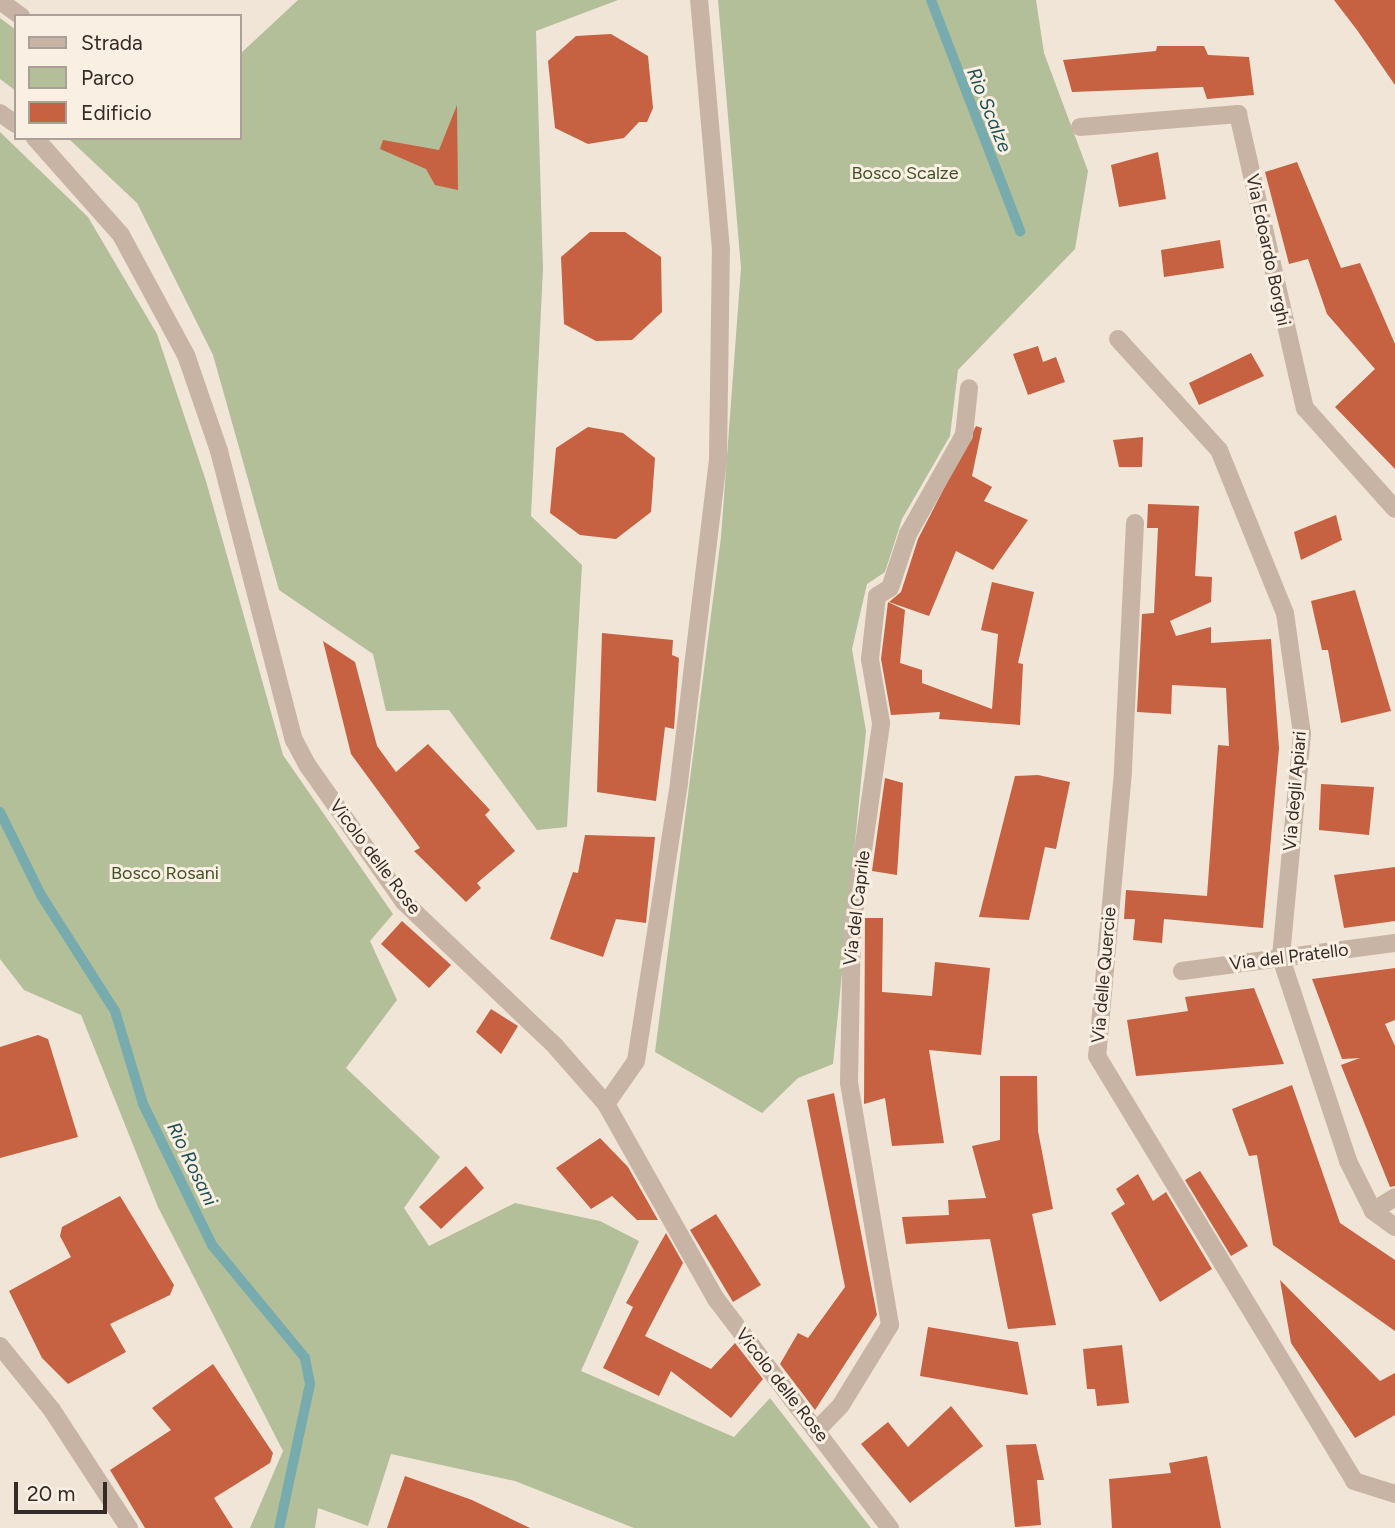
<!DOCTYPE html>
<html>
<head>
<meta charset="utf-8">
<style>
	body { margin:0 }
	#map { position:relative; width:1395px; height:1528px; overflow:hidden; background:#f1e5d7; font-family:Figtree,sans-serif }
	div>[style] { position:absolute }
	[style*='--x'] { left:calc(var(--x)*1px); top:calc(var(--y)*1px); width:calc(var(--w)*1px); rotate:calc(var(--a)*1deg) }
	.green>* { inset:0; background:#b2bf98 }
	.stream>* { height:10px; margin:-5px; padding:0 5px; transform-origin:5px; border-radius:5px; background:#77abad }
	.building>* { inset:0; background:#c66141 }
	.minor>* { height:18px; margin:-9px; padding:0 9px; transform-origin:9px; border-radius:9px; background:#c8b4a4 }
	span { translate:-50% -50%; white-space:nowrap; text-align:center; line-height:1.15; -webkit-text-stroke:6px #f9efe3; paint-order:stroke }
	.park-label { font-size:18px; color:#435229 }
	.street-label { font-size:18px; color:#342a26 }
	.water-label { font-size:19px; color:#1c5155; font-style:italic }
	.legend { position:absolute; left:14px; top:14px; width:228px; height:126px; box-sizing:border-box; background:#f9efe3; border:2px solid #aaa097; margin:0; padding:9px 12px; list-style:none; font-size:21px; color:#342a26 }
	.legend li { display:flex; align-items:center; gap:14px; height:35px }
	.legend b { width:35px; border:2px solid #aaa097 }
	.scale { position:absolute; left:14px; top:1482px; width:93px; height:32px; box-sizing:border-box; border:4px solid #342a26; border-top:0; padding-left:9px; font-size:21px; line-height:24px; white-space:nowrap; color:#342a26; -webkit-text-stroke:5px #f9efe3; paint-order:stroke }
</style>
</head>
<body>
<div id="map">
	<div class="green">
		<i style="clip-path:polygon(298px 0,618px 0,536px 31px,543px 269px,531px 516px,582px 565px,567px 827px,537px 830px,449px 710px,386px 711px,373px 654px,279px 590px,213px 355px,137px 203px,68px 138px,240px 138px,240px 54px)"></i>
		<i style="clip-path:polygon(718px 0,1036px 0,1044px 53px,1088px 171px,1075px 249px,958px 370px,950px 436px,902px 519px,885px 572px,867px 584px,852px 649px,866px 731px,833px 1064px,798px 1078px,762px 1113px,655px 1052px,721px 537px,741px 268px)"></i>
		<i style="clip-path:polygon(0 18px,16px 30px,16px 91px,0 79px)"></i>
		<i style="clip-path:polygon(0 132px,88px 217px,157px 334px,206px 481px,283px 755px,393px 914px,370px 941px,397px 1000px,346px 1068px,440px 1157px,404px 1208px,429px 1246px,515px 1203px,600px 1221px,639px 1241px,581px 1371px,734px 1437px,770px 1398px,871px 1528px,634px 1528px,515px 1481px,391px 1454px,368px 1526px,318px 1508px,315px 1528px,250px 1528px,283px 1451px,158px 1207px,81px 1015px,24px 990px,0 959px)"></i>
	</div>
	<div class="stream">
		<i style="--x:931;--y:0;--w:248;--a:68.9"></i>
		<i style="--x:0;--y:812;--w:93;--a:63.7"></i>
		<i style="--x:41;--y:895;--w:138;--a:57.5"></i>
		<i style="--x:115;--y:1011;--w:97;--a:73.2"></i>
		<i style="--x:143;--y:1104;--w:157;--a:63.9"></i>
		<i style="--x:212;--y:1245;--w:146;--a:50.5"></i>
		<i style="--x:305;--y:1358;--w:26;--a:79"></i>
		<i style="--x:310;--y:1384;--w:147;--a:102.1"></i>
	</div>
	<div class="building">
		<i style="clip-path:polygon(1334px 0,1395px 0,1395px 85px,1357px 30px)"></i>
		<i style="clip-path:polygon(611px 34px,648px 56px,653px 108px,647px 122px,639px 122px,624px 138px,588px 144px,555px 128px,548px 61px,576px 36px)"></i>
		<i style="clip-path:polygon(1157px 46px,1204px 46px,1208px 55px,1249px 57px,1254px 95px,1207px 99px,1203px 87px,1072px 92px,1063px 60px,1156px 51px)"></i>
		<i style="clip-path:polygon(457px 105px,458px 190px,435px 185px,426px 169px,380px 149px,383px 140px,439px 150px)"></i>
		<i style="clip-path:polygon(1158px 152px,1166px 199px,1119px 207px,1111px 165px)"></i>
		<i style="clip-path:polygon(1297px 162px,1341px 268px,1360px 263px,1395px 344px,1395px 469px,1335px 407px,1375px 369px,1327px 314px,1308px 259px,1289px 264px,1265px 172px)"></i>
		<i style="clip-path:polygon(590px 232px,625px 232px,661px 257px,662px 312px,632px 340px,596px 341px,564px 324px,561px 257px)"></i>
		<i style="clip-path:polygon(1220px 240px,1224px 268px,1164px 277px,1161px 250px)"></i>
		<i style="clip-path:polygon(1038px 346px,1043px 362px,1056px 357px,1065px 382px,1028px 395px,1013px 354px)"></i>
		<i style="clip-path:polygon(1251px 353px,1264px 376px,1199px 405px,1189px 383px)"></i>
		<i style="clip-path:polygon(976px 426px,982px 428px,972px 476px,992px 487px,984px 501px,1028px 520px,993px 570px,956px 551px,929px 616px,889px 602px,901px 592px,918px 539px)"></i>
		<i style="clip-path:polygon(588px 427px,623px 433px,655px 458px,651px 512px,616px 539px,580px 535px,550px 513px,556px 448px)"></i>
		<i style="clip-path:polygon(1143px 437px,1142px 467px,1119px 467px,1113px 440px)"></i>
		<i style="clip-path:polygon(1148px 504px,1199px 506px,1195px 576px,1212px 577px,1211px 602px,1170px 621px,1176px 636px,1211px 627px,1211px 643px,1271px 639px,1279px 748px,1263px 928px,1164px 919px,1162px 943px,1133px 940px,1135px 919px,1124px 919px,1126px 890px,1207px 896px,1218px 745px,1229px 746px,1226px 688px,1172px 685px,1171px 714px,1137px 712px,1142px 614px,1154px 613px,1158px 528px,1147px 528px)"></i>
		<i style="clip-path:polygon(1336px 515px,1342px 540px,1301px 560px,1294px 532px)"></i>
		<i style="clip-path:polygon(992px 582px,1034px 592px,1018px 663px,1023px 664px,1020px 725px,939px 719px,940px 712px,891px 715px,881px 659px,888px 602px,905px 610px,900px 663px,922px 670px,922px 683px,992px 709px,998px 634px,981px 630px)"></i>
		<i style="clip-path:polygon(1355px 590px,1391px 711px,1341px 723px,1328px 650px,1322px 650px,1311px 601px)"></i>
		<i style="clip-path:polygon(602px 633px,673px 640px,672px 655px,679px 658px,674px 729px,665px 727px,656px 801px,597px 792px)"></i>
		<i style="clip-path:polygon(323px 641px,355px 662px,377px 746px,396px 772px,428px 744px,490px 810px,485px 815px,515px 851px,477px 883px,481px 888px,466px 902px,414px 851px,420px 848px,351px 754px)"></i>
		<i style="clip-path:polygon(1038px 775px,1070px 782px,1056px 849px,1045px 847px,1029px 920px,979px 917px,1015px 776px)"></i>
		<i style="clip-path:polygon(885px 778px,903px 783px,897px 875px,872px 871px)"></i>
		<i style="clip-path:polygon(1321px 784px,1374px 787px,1369px 835px,1319px 830px)"></i>
		<i style="clip-path:polygon(585px 835px,655px 837px,646px 923px,616px 919px,603px 957px,550px 939px,573px 872px,578px 873px)"></i>
		<i style="clip-path:polygon(1395px 867px,1395px 921px,1344px 928px,1334px 875px)"></i>
		<i style="clip-path:polygon(865px 918px,883px 918px,882px 992px,932px 996px,935px 962px,990px 968px,981px 1055px,929px 1050px,944px 1143px,892px 1146px,885px 1098px,864px 1104px)"></i>
		<i style="clip-path:polygon(402px 921px,451px 965px,429px 988px,381px 944px)"></i>
		<i style="clip-path:polygon(1395px 968px,1395px 1020px,1385px 1024px,1395px 1046px,1395px 1186px,1390px 1187px,1341px 1065px,1360px 1058px,1342px 1059px,1312px 979px)"></i>
		<i style="clip-path:polygon(1254px 988px,1284px 1064px,1136px 1076px,1127px 1020px,1188px 1011px,1185px 997px)"></i>
		<i style="clip-path:polygon(491px 1009px,518px 1026px,501px 1054px,476px 1032px)"></i>
		<i style="clip-path:polygon(38px 1035px,48px 1039px,78px 1137px,0 1158px,0 1047px)"></i>
		<i style="clip-path:polygon(1000px 1076px,1037px 1076px,1038px 1131px,1053px 1209px,1032px 1214px,1056px 1325px,1008px 1329px,990px 1239px,906px 1244px,902px 1217px,949px 1215px,948px 1200px,986px 1198px,972px 1146px,1000px 1140px)"></i>
		<i style="clip-path:polygon(1292px 1085px,1340px 1223px,1395px 1260px,1395px 1331px,1273px 1245px,1257px 1155px,1249px 1156px,1232px 1109px)"></i>
		<i style="clip-path:polygon(834px 1093px,877px 1315px,815px 1410px,780px 1364px,798px 1333px,808px 1338px,845px 1287px,807px 1100px)"></i>
		<i style="clip-path:polygon(600px 1138px,628px 1167px,658px 1220px,637px 1220px,612px 1196px,591px 1209px,556px 1168px)"></i>
		<i style="clip-path:polygon(466px 1166px,484px 1188px,441px 1229px,419px 1207px)"></i>
		<i style="clip-path:polygon(1200px 1171px,1248px 1246px,1231px 1256px,1185px 1180px)"></i>
		<i style="clip-path:polygon(1138px 1174px,1153px 1201px,1166px 1192px,1212px 1269px,1160px 1302px,1111px 1213px,1125px 1204px,1116px 1189px)"></i>
		<i style="clip-path:polygon(120px 1196px,174px 1285px,170px 1295px,110px 1324px,126px 1352px,68px 1384px,42px 1358px,9px 1291px,71px 1257px,60px 1236px,62px 1227px)"></i>
		<i style="clip-path:polygon(716px 1214px,761px 1285px,733px 1302px,690px 1230px)"></i>
		<i style="clip-path:polygon(666px 1233px,683px 1263px,645px 1336px,711px 1369px,735px 1343px,763px 1379px,731px 1418px,671px 1371px,659px 1396px,603px 1368px,633px 1307px,626px 1303px)"></i>
		<i style="clip-path:polygon(1280px 1280px,1380px 1381px,1395px 1373px,1395px 1415px,1355px 1438px,1291px 1343px)"></i>
		<i style="clip-path:polygon(928px 1327px,1018px 1342px,1028px 1395px,920px 1376px)"></i>
		<i style="clip-path:polygon(1122px 1345px,1129px 1403px,1097px 1406px,1095px 1389px,1087px 1389px,1083px 1349px)"></i>
		<i style="clip-path:polygon(213px 1364px,273px 1453px,270px 1463px,214px 1498px,233px 1528px,145px 1528px,110px 1470px,171px 1430px,152px 1408px)"></i>
		<i style="clip-path:polygon(951px 1406px,983px 1446px,910px 1503px,861px 1444px,888px 1422px,908px 1447px)"></i>
		<i style="clip-path:polygon(1036px 1444px,1044px 1480px,1037px 1480px,1041px 1525px,1015px 1527px,1006px 1445px)"></i>
		<i style="clip-path:polygon(1207px 1456px,1221px 1528px,1112px 1528px,1109px 1479px,1171px 1473px,1169px 1463px)"></i>
		<i style="clip-path:polygon(405px 1476px,472px 1500px,530px 1528px,387px 1528px)"></i>
	</div>
	<div class="minor">
		<i style="--x:0;--y:1;--w:26;--a:36"></i>
		<i style="--x:0;--y:113;--w:19;--a:35"></i>
		<i style="--x:1080;--y:127;--w:159;--a:-4.7"></i>
		<i style="--x:1238;--y:114;--w:302;--a:77.2"></i>
		<i style="--x:1305;--y:408;--w:135;--a:48.3"></i>
		<i style="--x:35;--y:138;--w:130;--a:48.4"></i>
		<i style="--x:121;--y:235;--w:136;--a:61.6"></i>
		<i style="--x:186;--y:355;--w:102;--a:71"></i>
		<i style="--x:219;--y:451;--w:299;--a:75.5"></i>
		<i style="--x:294;--y:740;--w:30;--a:62"></i>
		<i style="--x:308;--y:766;--w:166;--a:54.8"></i>
		<i style="--x:404;--y:902;--w:210;--a:43.6"></i>
		<i style="--x:556;--y:1047;--w:76;--a:48.7"></i>
		<i style="--x:606;--y:1104;--w:224;--a:60.6"></i>
		<i style="--x:716;--y:1299;--w:288;--a:52.8"></i>
		<i style="--x:1118;--y:339;--w:150;--a:47.7"></i>
		<i style="--x:1219;--y:450;--w:176;--a:68"></i>
		<i style="--x:1285;--y:613;--w:122;--a:82"></i>
		<i style="--x:1302;--y:734;--w:225;--a:95.4"></i>
		<i style="--x:1281;--y:958;--w:214;--a:71.7"></i>
		<i style="--x:1348;--y:1161;--w:56;--a:63.4"></i>
		<i style="--x:1373;--y:1211;--w:27;--a:36"></i>
		<i style="--x:1135;--y:523;--w:249;--a:92.8"></i>
		<i style="--x:1123;--y:772;--w:285;--a:95.2"></i>
		<i style="--x:1097;--y:1056;--w:497;--a:58.8"></i>
		<i style="--x:1354;--y:1481;--w:43;--a:17.6"></i>
		<i style="--x:1182;--y:971;--w:215;--a:-7.5"></i>
		<i style="--x:606;--y:1104;--w:52;--a:-55.1"></i>
		<i style="--x:636;--y:1061;--w:282;--a:-81.2"></i>
		<i style="--x:679;--y:782;--w:326;--a:-83.1"></i>
		<i style="--x:718;--y:458;--w:208;--a:-89.2"></i>
		<i style="--x:721;--y:250;--w:251;--a:-95"></i>
		<i style="--x:1373;--y:1211;--w:26;--a:-32"></i>
		<i style="--x:0;--y:1346;--w:82;--a:50.9"></i>
		<i style="--x:52;--y:1410;--w:141;--a:56.9"></i>
		<i style="--x:818;--y:1429;--w:33;--a:-46"></i>
		<i style="--x:841;--y:1405;--w:94;--a:-58.5"></i>
		<i style="--x:890;--y:1325;--w:246;--a:-99.6"></i>
		<i style="--x:849;--y:1082;--w:154;--a:-88.9"></i>
		<i style="--x:852;--y:928;--w:207;--a:-81.9"></i>
		<i style="--x:881;--y:723;--w:65;--a:-99.8"></i>
		<i style="--x:870;--y:659;--w:63;--a:-83.7"></i>
		<i style="--x:877;--y:596;--w:15;--a:-32"></i>
		<i style="--x:890;--y:588;--w:57;--a:-71.6"></i>
		<i style="--x:908;--y:534;--w:114;--a:-60.5"></i>
		<i style="--x:964;--y:435;--w:47;--a:-83.9"></i>
	</div>
	<div class="park-label">
		<span style="left:905px;top:173px">Bosco Scalze</span>
		<span style="left:165px;top:873px">Bosco Rosani</span>
	</div>
	<div class="street-label">
		<span style="left:1268px;top:250px;rotate:78deg">Via Edoardo Borghi</span>
		<span style="left:1295px;top:791px;rotate:-85deg">Via degli Apiari</span>
		<span style="left:375px;top:857px;rotate:53deg">Vicolo delle Rose</span>
		<span style="left:857px;top:908px;rotate:-83deg">Via del Caprile</span>
		<span style="left:1289px;top:957px;rotate:-7deg">Via del Pratello</span>
		<span style="left:1104px;top:975px;rotate:-85deg">Via delle Quercie</span>
		<span style="left:782px;top:1385px;rotate:52deg">Vicolo delle Rose</span>
	</div>
	<div class="water-label">
		<span style="left:989px;top:110px;rotate:68deg">Rio Scalze</span>
		<span style="left:192px;top:1164px;rotate:64deg">Rio Rosani</span>
	</div>
	<ul class="legend">
	<li><b style="height:9px;background:#c8b4a4"></b>Strada</li>
	<li><b style="height:19px;background:#b2bf98"></b>Parco</li>
	<li><b style="height:19px;background:#c66141"></b>Edificio</li>
	</ul>
	<div class="scale">20 m</div>
</div>
</body>
</html>
